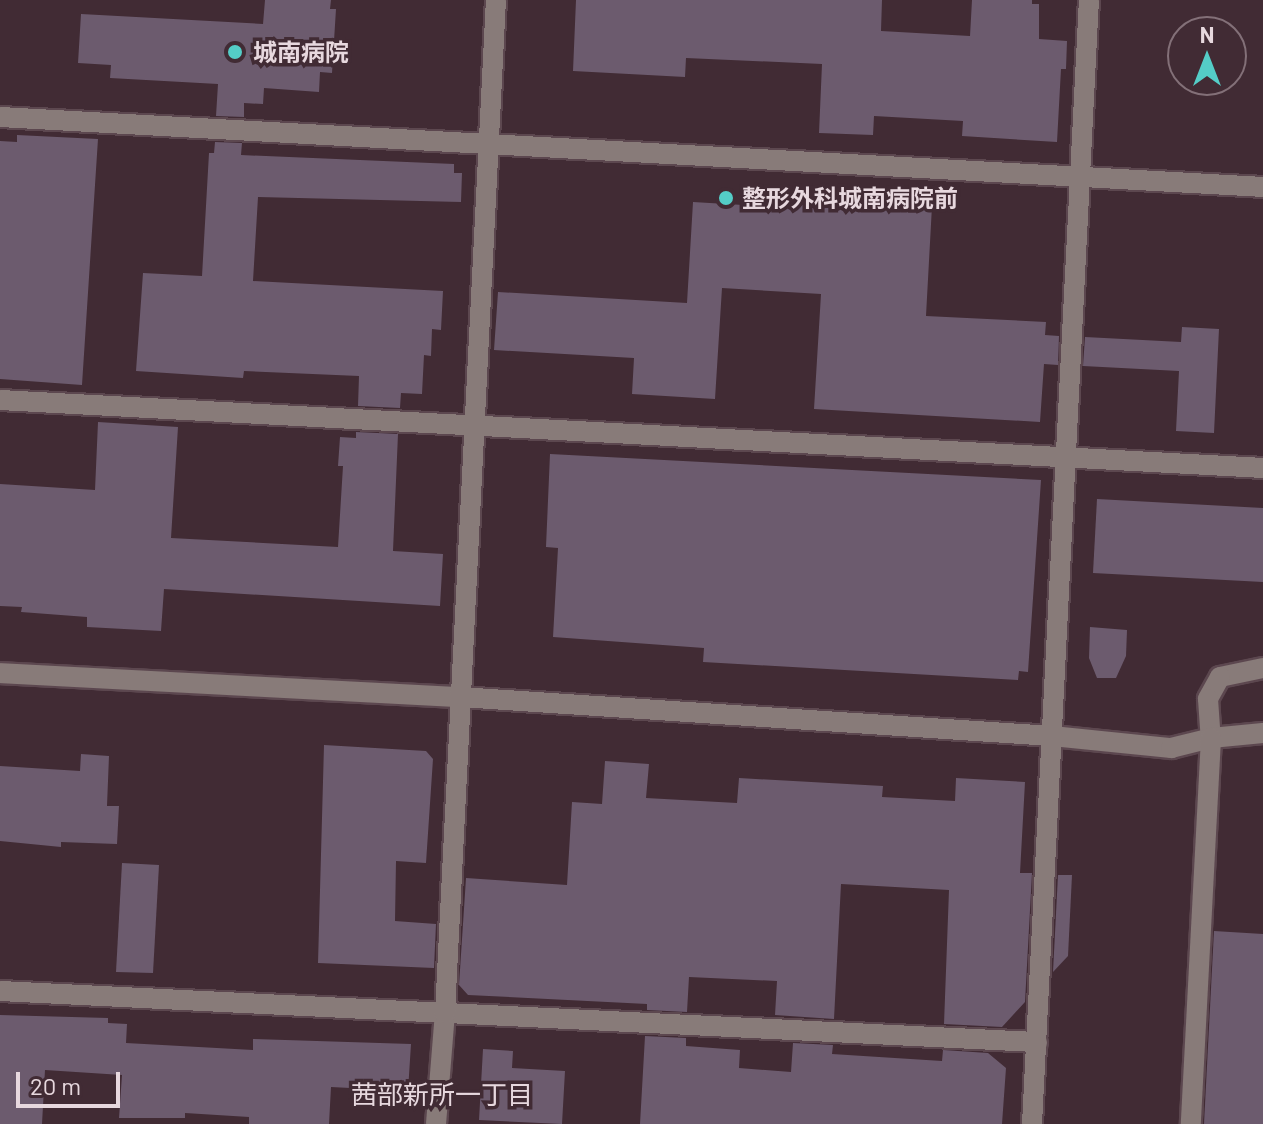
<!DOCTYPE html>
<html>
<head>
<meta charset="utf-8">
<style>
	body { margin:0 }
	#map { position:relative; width:1263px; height:1124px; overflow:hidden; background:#412b34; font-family:Barlow,"Noto Sans JP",sans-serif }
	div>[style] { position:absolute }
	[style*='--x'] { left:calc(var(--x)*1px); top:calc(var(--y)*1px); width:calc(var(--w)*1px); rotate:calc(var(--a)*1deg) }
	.building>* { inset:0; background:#6c5b6e }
	.roads { filter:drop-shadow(2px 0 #5c474f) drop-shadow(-2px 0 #5c474f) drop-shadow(0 2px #5c474f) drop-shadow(0 -2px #5c474f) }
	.minor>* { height:20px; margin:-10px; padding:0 10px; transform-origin:10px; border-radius:10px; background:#887b79 }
	.dots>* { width:22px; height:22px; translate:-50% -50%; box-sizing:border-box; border:4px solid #412b34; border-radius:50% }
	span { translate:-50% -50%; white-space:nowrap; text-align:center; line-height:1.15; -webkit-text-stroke:7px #412b34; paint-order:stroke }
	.poi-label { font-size:24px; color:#e7d8de; font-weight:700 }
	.left { translate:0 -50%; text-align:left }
	.neighbourhood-label { font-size:26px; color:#e7d8de }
	.north { position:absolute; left:1167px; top:16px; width:80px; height:80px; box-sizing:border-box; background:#412b34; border:2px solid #837078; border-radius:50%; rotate:0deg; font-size:22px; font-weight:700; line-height:32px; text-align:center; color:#e7d8de }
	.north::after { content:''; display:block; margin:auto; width:28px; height:36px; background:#54cdc7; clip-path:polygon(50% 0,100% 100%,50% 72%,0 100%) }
	.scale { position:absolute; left:16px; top:1072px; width:104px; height:36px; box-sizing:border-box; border:4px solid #e7d8de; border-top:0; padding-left:10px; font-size:24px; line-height:28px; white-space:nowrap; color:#e7d8de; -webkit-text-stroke:6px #412b34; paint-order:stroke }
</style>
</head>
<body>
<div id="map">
	<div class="building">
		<i style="clip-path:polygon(265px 0,331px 0,330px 9px,336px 9px,332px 73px,320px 72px,319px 92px,264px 88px,263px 104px,244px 103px,244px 117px,216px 116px,218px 84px,110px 78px,111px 65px,78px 63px,81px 14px,263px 24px)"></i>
		<i style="clip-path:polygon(576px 0,882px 0,881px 31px,970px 36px,972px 0,1032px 0,1032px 4px,1039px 4px,1039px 39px,1067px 41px,1066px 69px,1061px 69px,1057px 142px,962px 136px,963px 121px,874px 116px,873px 135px,819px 133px,822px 64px,686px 58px,685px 77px,573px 71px)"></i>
		<i style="clip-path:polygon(17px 135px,98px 139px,82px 385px,0 379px,0 141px,17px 142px)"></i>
		<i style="clip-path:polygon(215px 142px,242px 143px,241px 155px,454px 164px,454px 173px,462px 173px,461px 202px,258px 197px,253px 281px,443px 291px,441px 330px,432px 329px,431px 356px,424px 355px,422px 394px,401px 393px,400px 408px,358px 406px,359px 376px,244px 371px,243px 378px,136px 371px,143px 273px,202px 276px,209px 153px,214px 153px)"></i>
		<i style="clip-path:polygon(794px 188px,854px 191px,853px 202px,932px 206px,926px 316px,1046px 322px,1045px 335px,1059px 336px,1058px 365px,1044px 364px,1040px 422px,814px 409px,821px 294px,722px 288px,715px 399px,632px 394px,634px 358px,494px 350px,498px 292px,687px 303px,693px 202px,792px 208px)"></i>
		<i style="clip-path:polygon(1182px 327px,1219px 329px,1214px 433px,1176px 431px,1179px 371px,1083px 366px,1085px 337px,1181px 342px)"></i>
		<i style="clip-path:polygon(98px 422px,178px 427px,171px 538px,338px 547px,343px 466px,338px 466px,340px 437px,356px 438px,356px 432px,398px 434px,393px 551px,443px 554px,440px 606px,164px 589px,161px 631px,87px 627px,87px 617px,21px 612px,22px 607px,0 606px,0 484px,95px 490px)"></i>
		<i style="clip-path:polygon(550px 454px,1041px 480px,1028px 672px,1019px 671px,1018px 680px,703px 662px,704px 648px,553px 637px,558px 548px,546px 547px)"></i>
		<i style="clip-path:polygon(1097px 499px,1263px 508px,1263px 582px,1093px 573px)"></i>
		<i style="clip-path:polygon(1090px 627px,1127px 630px,1126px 656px,1116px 678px,1097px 678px,1089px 658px)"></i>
		<i style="clip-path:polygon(324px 745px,426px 751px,433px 759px,426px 863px,396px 861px,395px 921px,436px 924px,434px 968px,318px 963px)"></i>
		<i style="clip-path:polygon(81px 754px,109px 756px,107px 806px,119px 806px,117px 844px,61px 842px,61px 847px,0 841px,0 766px,80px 771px)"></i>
		<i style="clip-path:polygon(605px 761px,649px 764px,646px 798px,737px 803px,739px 778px,883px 786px,882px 797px,955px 801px,956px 778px,1025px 782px,1020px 873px,1032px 873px,1025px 1002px,1002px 1027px,944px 1024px,949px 890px,841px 884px,834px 1019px,775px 1015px,777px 981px,689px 977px,687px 1012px,647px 1010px,647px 1004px,468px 995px,459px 985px,466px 878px,567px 885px,572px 802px,602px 804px)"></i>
		<i style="clip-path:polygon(122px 863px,159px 865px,153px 973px,116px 972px)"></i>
		<i style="clip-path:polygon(1058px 875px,1072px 875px,1068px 956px,1053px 972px)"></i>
		<i style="clip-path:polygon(1214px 931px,1263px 934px,1263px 1124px,1204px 1124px)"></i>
		<i style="clip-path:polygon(0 1015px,108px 1018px,108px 1023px,127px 1024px,126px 1043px,253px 1050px,253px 1039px,411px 1044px,408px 1091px,331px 1087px,329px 1124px,249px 1124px,249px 1117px,185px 1113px,185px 1118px,119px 1118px,122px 1075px,45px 1070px,42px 1124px,0 1124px)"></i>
		<i style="clip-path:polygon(645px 1036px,686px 1038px,686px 1046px,740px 1050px,739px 1068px,791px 1072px,793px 1043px,833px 1045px,832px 1054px,942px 1061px,943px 1050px,988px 1053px,1006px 1068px,1002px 1124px,640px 1124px)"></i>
		<i style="clip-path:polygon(483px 1049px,513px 1051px,512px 1068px,565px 1071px,562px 1124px,479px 1120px)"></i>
	</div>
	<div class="roads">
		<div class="minor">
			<i style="--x:0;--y:117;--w:1265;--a:3.17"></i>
			<i style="--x:0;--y:400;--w:1265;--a:3.08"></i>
			<i style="--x:1263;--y:668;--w:44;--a:168.2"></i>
			<i style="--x:1220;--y:677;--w:25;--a:119"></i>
			<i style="--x:1208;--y:699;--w:39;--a:86"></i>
			<i style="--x:1211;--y:738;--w:52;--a:-5.5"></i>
			<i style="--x:0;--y:673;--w:461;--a:3"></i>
			<i style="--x:460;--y:697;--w:593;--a:3.77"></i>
			<i style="--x:1052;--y:736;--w:120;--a:5.8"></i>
			<i style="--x:1171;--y:748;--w:41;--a:-14"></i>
			<i style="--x:1211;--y:738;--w:387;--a:93"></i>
			<i style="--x:0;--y:991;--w:1038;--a:2.82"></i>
			<i style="--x:436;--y:1124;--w:111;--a:-85.4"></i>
			<i style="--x:445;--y:1013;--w:1014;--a:-87.12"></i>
			<i style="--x:1032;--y:1124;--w:1125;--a:-87.1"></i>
		</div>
	</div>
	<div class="dots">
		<i style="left:235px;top:52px;background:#54cdc7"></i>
		<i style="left:726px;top:198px;background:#54cdc7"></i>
	</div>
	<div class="poi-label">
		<span class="left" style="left:253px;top:52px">城南病院</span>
		<span class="left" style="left:742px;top:198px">整形外科城南病院前</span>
	</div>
	<div class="neighbourhood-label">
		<span style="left:442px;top:1094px">茜部新所一丁目</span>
	</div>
	<div class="north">N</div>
	<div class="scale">20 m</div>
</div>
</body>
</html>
